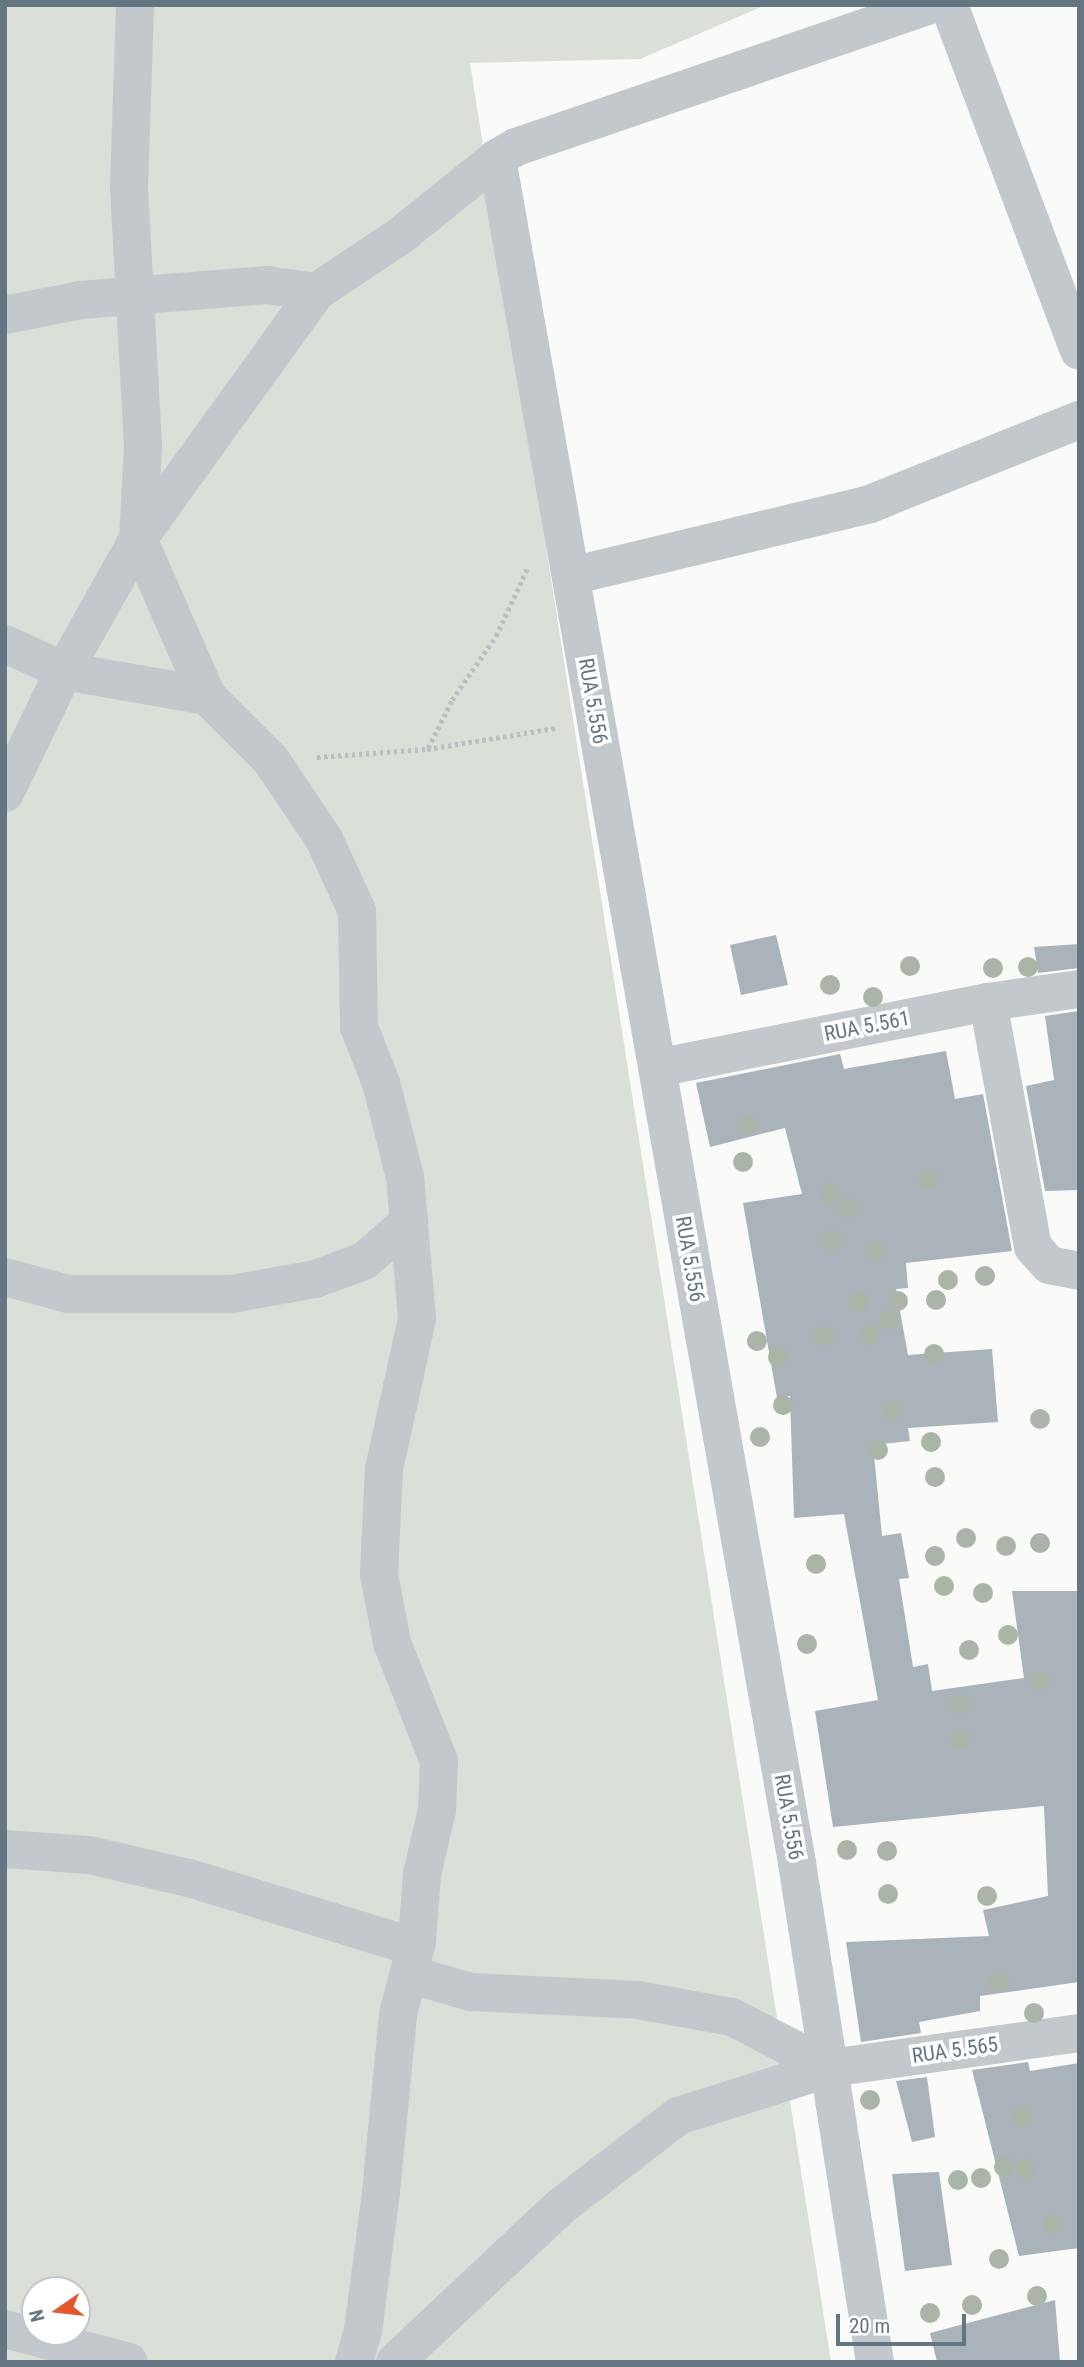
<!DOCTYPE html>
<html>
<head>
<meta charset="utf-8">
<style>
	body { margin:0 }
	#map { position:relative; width:1084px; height:2367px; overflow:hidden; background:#fafaf8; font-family:"Roboto Condensed",sans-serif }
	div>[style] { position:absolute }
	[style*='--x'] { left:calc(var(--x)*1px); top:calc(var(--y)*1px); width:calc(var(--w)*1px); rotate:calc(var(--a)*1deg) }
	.green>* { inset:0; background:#dadfd7 }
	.building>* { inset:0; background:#aab3b9 }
	.path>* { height:4.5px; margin-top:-2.25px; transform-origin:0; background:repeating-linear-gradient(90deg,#bbbfc2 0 3.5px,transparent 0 7px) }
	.street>* { height:38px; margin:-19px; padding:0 19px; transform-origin:19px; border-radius:19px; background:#c3c8cc }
	.trees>* { width:20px; height:20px; margin:-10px; border-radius:50%; background:#aab4a7 }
	span { translate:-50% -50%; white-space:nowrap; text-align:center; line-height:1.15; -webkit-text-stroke:7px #fff; paint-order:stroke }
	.street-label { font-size:21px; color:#657683 }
	.frame { position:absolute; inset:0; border:7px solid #657683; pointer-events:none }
	.north { position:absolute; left:21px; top:2276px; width:70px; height:70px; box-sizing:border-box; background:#fff; border:2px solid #c1c8cd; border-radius:50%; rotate:256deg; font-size:19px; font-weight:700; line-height:28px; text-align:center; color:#657683 }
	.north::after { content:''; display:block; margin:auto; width:24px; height:32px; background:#e4572e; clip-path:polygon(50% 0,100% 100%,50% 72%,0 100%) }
	.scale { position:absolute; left:836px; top:2314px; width:130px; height:32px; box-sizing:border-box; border:4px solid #657683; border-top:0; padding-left:9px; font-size:21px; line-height:24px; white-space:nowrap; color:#657683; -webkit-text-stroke:5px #fff; paint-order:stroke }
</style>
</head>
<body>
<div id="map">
	<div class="green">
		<i style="clip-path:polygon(evenodd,5px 5px,766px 5px,640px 59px,470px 63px,831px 2362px,5px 2362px,5px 5px,35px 2290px,77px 2290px,77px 2332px,35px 2332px,35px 2290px)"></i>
	</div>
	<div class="building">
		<i style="clip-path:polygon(776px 935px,788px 985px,741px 995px,730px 945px)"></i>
		<i style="clip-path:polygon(1079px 944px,1079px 968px,1038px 973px,1034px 947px)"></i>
		<i style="clip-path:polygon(1079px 1011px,1079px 1190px,1045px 1191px,1026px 1086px,1054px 1080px,1045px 1016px)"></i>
		<i style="clip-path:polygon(946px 1051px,955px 1099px,983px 1094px,1012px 1251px,906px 1263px,908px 1288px,896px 1289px,908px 1355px,992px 1349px,998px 1422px,908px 1428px,910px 1441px,873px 1445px,882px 1536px,901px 1533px,909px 1578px,899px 1579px,913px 1667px,928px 1664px,932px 1691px,1024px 1678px,1012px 1591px,1079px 1591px,1079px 1982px,980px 1996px,980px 2011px,919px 2022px,921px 2033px,861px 2042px,846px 1942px,989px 1936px,983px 1910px,1048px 1896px,1044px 1806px,833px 1827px,815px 1711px,878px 1700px,844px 1514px,794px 1518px,790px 1396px,777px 1398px,743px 1203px,802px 1194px,785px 1128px,710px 1147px,696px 1083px,840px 1054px,844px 1069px)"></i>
		<i style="clip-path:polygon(1028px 2062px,1030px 2071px,1079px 2063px,1079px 2248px,1019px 2256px,972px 2070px)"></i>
		<i style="clip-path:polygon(927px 2077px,935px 2137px,912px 2142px,896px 2081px)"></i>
		<i style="clip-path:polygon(939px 2172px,952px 2265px,905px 2271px,892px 2174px)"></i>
		<i style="clip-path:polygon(1055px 2300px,1060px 2362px,937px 2362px,930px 2333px)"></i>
	</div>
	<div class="path">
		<i style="--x:428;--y:748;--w:54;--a:-63.4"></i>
		<i style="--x:452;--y:700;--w:78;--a:-55.5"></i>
		<i style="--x:496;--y:636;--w:74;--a:-65.2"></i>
		<i style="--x:317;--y:757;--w:110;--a:-4.2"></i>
		<i style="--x:427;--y:749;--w:130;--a:-9.3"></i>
	</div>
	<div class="street">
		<i style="--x:949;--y:5;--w:369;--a:69.4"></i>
		<i style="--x:497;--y:158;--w:1731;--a:80.02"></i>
		<i style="--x:797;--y:1863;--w:505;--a:81.12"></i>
		<i style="--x:5;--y:315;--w:77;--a:-11.2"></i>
		<i style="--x:81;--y:300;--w:187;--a:-4.6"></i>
		<i style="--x:267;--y:285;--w:49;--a:8.1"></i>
		<i style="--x:571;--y:576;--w:308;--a:-13.5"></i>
		<i style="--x:870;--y:504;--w:225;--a:-21.9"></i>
		<i style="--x:5;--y:644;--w:65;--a:24.6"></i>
		<i style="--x:64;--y:671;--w:145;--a:9.9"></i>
		<i style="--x:5;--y:793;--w:136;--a:-64.2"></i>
		<i style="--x:64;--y:671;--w:151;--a:-60.7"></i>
		<i style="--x:138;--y:539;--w:93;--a:-86.9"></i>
		<i style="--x:143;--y:446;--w:258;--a:-93.1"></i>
		<i style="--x:129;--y:188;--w:183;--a:-88.1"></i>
		<i style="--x:988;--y:1002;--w:249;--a:79.6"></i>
		<i style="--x:1033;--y:1247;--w:24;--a:48"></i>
		<i style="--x:1049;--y:1265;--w:31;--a:11"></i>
		<i style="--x:657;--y:1068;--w:338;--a:-11.3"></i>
		<i style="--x:988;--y:1002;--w:92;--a:-8.1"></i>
		<i style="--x:5;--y:1277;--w:65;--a:15.1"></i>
		<i style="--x:68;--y:1294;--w:164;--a:0"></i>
		<i style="--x:232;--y:1294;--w:84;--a:-10.2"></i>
		<i style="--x:315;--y:1279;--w:52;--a:-20.2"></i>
		<i style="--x:364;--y:1261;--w:60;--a:-40.9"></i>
		<i style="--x:5;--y:1849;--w:84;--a:4.1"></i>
		<i style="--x:89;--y:1855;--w:103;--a:13"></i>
		<i style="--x:189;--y:1878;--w:219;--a:17"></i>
		<i style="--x:398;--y:1942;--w:19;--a:0"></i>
		<i style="--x:409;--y:1974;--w:65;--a:16.2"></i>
		<i style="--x:471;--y:1992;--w:167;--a:2.7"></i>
		<i style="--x:638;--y:2000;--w:96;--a:10.3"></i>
		<i style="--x:732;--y:2017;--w:110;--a:27.5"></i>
		<i style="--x:5;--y:2329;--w:128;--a:14.9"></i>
		<i style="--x:354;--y:2362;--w:32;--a:-74"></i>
		<i style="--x:363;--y:2331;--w:140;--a:-82.6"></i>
		<i style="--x:381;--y:2192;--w:179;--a:-84.5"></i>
		<i style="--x:398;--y:2014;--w:74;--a:-75.2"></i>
		<i style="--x:417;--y:1942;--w:68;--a:-85.8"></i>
		<i style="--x:422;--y:1874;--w:66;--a:-76.8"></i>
		<i style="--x:437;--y:1810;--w:49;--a:-87.7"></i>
		<i style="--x:439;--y:1761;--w:127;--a:-111.7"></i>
		<i style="--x:392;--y:1643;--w:70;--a:-100.7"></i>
		<i style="--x:379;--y:1574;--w:105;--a:-87.3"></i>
		<i style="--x:384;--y:1469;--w:154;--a:-77.6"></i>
		<i style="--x:417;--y:1319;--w:143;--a:-94.8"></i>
		<i style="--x:405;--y:1177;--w:97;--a:-104.3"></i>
		<i style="--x:381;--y:1083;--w:60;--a:-111.4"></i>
		<i style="--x:359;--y:1027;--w:116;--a:-91"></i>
		<i style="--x:357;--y:911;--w:79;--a:-114.6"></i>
		<i style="--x:324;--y:839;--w:95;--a:-123.9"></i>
		<i style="--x:271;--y:760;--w:91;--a:-135"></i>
		<i style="--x:207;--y:696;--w:171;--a:-113.7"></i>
		<i style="--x:138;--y:539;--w:304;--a:-54.2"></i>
		<i style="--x:316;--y:292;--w:101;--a:-33.7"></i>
		<i style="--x:400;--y:236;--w:124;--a:-38.8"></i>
		<i style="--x:497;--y:158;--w:22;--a:-30"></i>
		<i style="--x:516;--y:147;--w:438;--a:-18.9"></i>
		<i style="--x:395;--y:2362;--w:226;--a:-43.2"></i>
		<i style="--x:560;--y:2207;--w:149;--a:-37.6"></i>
		<i style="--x:678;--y:2116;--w:159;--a:-17.5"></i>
		<i style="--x:830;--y:2068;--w:251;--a:-8"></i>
	</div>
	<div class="trees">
		<i style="left:910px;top:966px"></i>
		<i style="left:1028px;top:967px"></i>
		<i style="left:993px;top:968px"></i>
		<i style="left:830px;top:985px"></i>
		<i style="left:873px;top:997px"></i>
		<i style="left:748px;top:1126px"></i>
		<i style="left:743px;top:1162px"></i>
		<i style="left:928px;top:1179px"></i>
		<i style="left:830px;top:1193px"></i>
		<i style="left:848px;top:1208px"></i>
		<i style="left:832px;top:1241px"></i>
		<i style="left:876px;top:1252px"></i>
		<i style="left:985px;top:1276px"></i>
		<i style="left:948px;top:1280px"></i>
		<i style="left:936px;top:1300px"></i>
		<i style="left:898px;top:1301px"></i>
		<i style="left:859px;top:1302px"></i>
		<i style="left:889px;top:1320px"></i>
		<i style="left:870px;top:1335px"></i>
		<i style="left:824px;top:1336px"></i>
		<i style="left:757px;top:1341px"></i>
		<i style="left:934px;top:1354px"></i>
		<i style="left:778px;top:1357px"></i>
		<i style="left:783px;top:1405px"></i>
		<i style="left:893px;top:1411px"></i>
		<i style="left:1040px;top:1419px"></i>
		<i style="left:760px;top:1437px"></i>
		<i style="left:931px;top:1442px"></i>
		<i style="left:878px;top:1450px"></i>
		<i style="left:935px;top:1477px"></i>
		<i style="left:966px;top:1538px"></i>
		<i style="left:1040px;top:1543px"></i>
		<i style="left:1006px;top:1546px"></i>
		<i style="left:935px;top:1556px"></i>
		<i style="left:816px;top:1564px"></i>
		<i style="left:944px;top:1586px"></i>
		<i style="left:983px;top:1593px"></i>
		<i style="left:1008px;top:1635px"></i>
		<i style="left:807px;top:1644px"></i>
		<i style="left:969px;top:1650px"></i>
		<i style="left:1040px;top:1682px"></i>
		<i style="left:960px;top:1704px"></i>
		<i style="left:960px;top:1739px"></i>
		<i style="left:847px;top:1850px"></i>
		<i style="left:887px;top:1851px"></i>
		<i style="left:888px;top:1894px"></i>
		<i style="left:987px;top:1896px"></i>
		<i style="left:999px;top:1982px"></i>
		<i style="left:1034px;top:2013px"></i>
		<i style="left:870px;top:2100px"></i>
		<i style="left:1022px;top:2117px"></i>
		<i style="left:1004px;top:2167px"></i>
		<i style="left:1026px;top:2169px"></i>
		<i style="left:981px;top:2178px"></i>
		<i style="left:958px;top:2180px"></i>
		<i style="left:1053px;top:2224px"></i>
		<i style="left:999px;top:2259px"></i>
		<i style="left:1037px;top:2296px"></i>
		<i style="left:972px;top:2305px"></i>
		<i style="left:930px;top:2313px"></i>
	</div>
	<div class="street-label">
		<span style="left:593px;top:701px;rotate:80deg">RUA 5.556</span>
		<span style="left:867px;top:1026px;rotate:-11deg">RUA 5.561</span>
		<span style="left:690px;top:1259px;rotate:80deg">RUA 5.556</span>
		<span style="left:789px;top:1817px;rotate:80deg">RUA 5.556</span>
		<span style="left:955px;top:2050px;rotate:-8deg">RUA 5.565</span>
	</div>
	<div class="frame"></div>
	<div class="north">N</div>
	<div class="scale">20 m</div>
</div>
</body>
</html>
